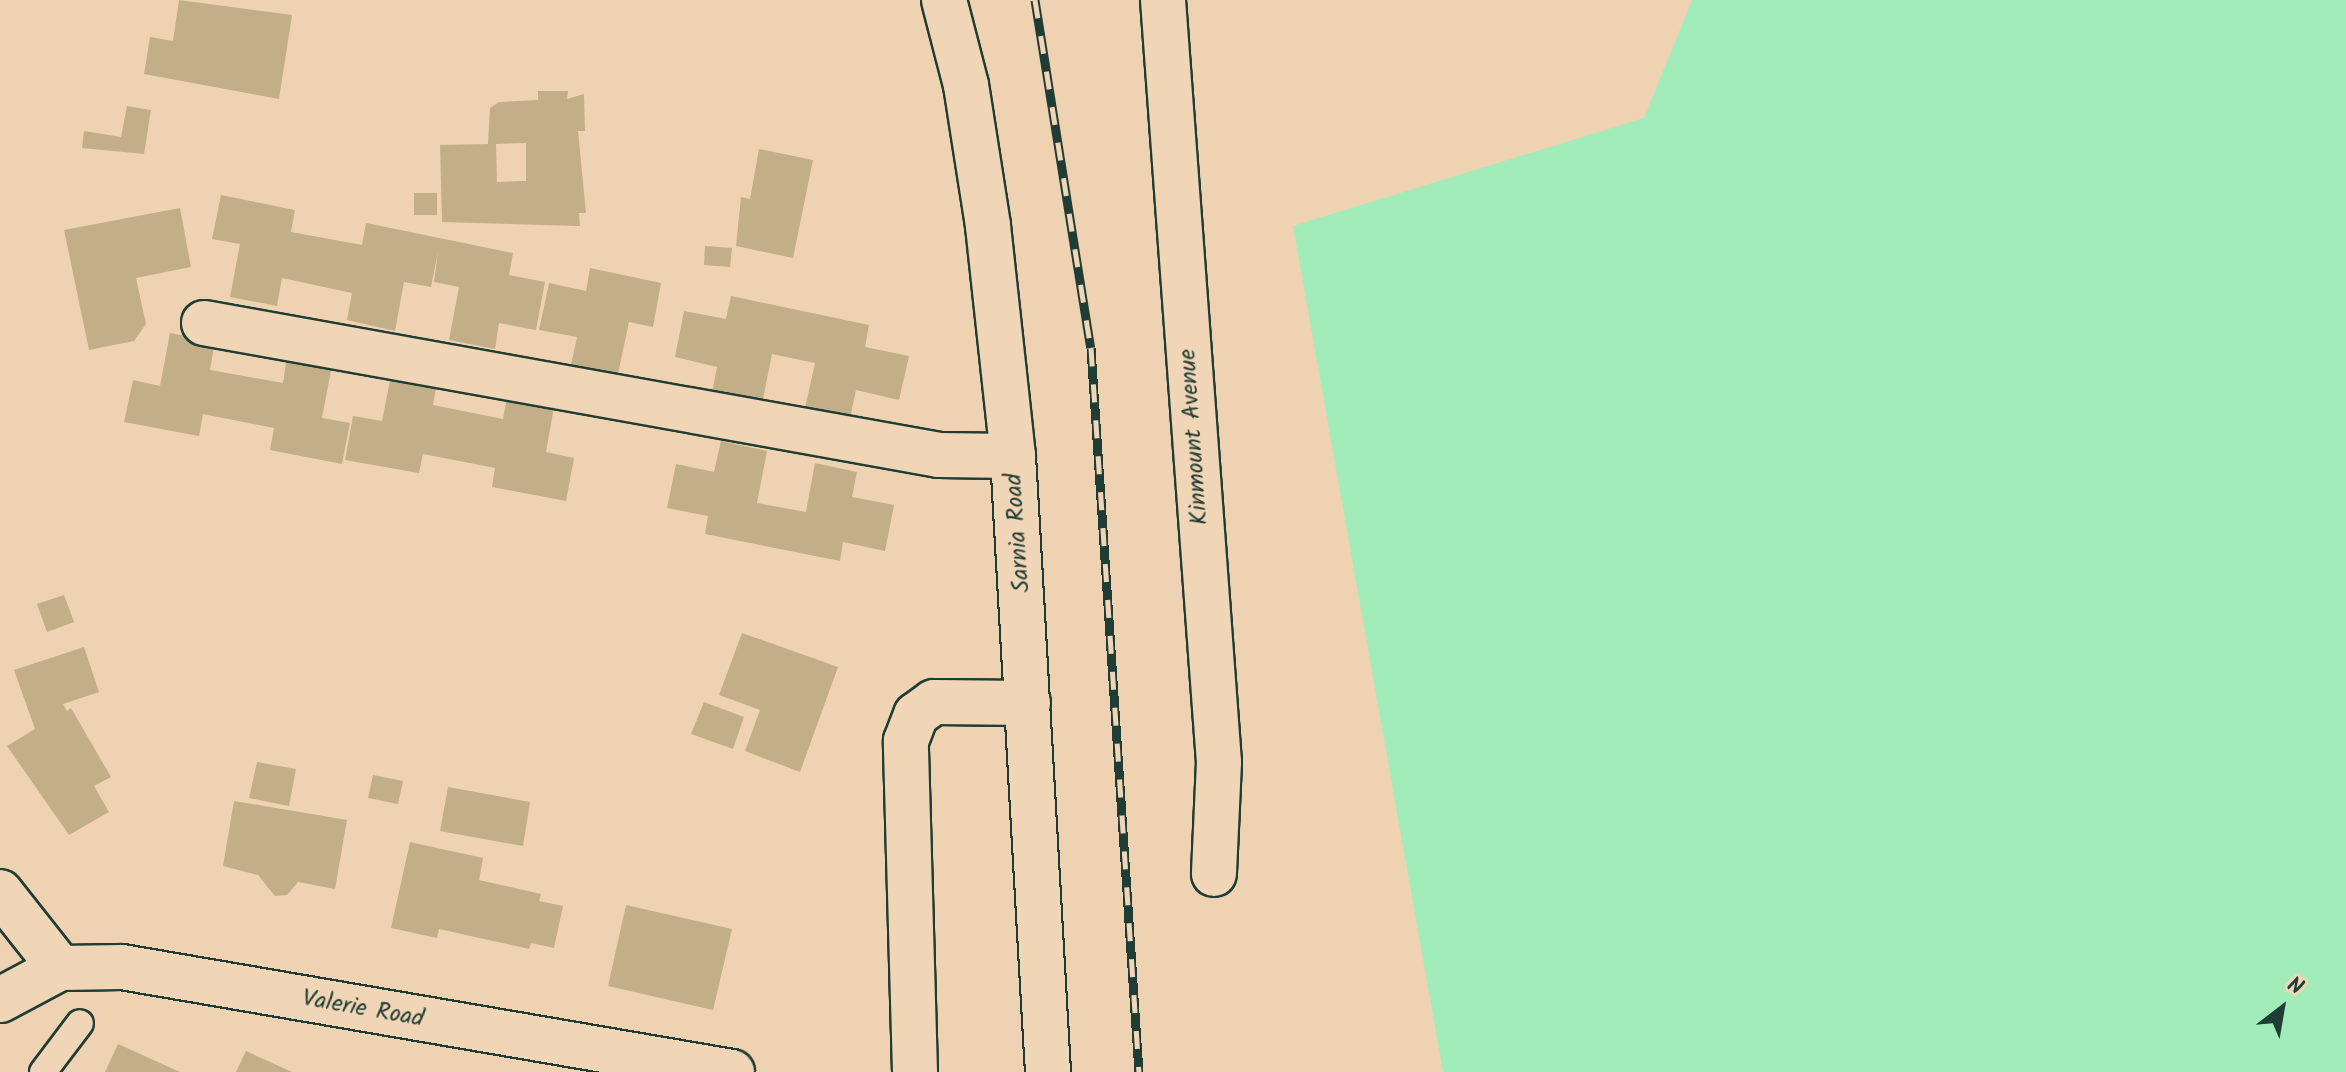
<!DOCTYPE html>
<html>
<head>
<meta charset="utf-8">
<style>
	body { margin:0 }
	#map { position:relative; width:2346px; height:1072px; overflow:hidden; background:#efd2b1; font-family:Kalam,sans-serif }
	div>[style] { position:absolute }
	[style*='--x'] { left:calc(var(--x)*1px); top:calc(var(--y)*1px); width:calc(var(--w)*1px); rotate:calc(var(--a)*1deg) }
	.green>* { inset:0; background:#a2ecba }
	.building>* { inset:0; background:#c2af87 }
	.roads { filter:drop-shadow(2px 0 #1f3d34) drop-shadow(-2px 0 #1f3d34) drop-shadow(0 2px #1f3d34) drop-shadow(0 -2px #1f3d34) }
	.service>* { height:26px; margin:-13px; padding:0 13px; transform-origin:13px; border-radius:13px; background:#f1d5b7 }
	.minor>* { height:44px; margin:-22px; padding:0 22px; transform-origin:22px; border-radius:22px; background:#f1d5b7 }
	.secondary>* { height:44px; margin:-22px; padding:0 22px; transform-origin:22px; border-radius:22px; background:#f1d5b7 }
	.rail>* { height:9px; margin-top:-4.5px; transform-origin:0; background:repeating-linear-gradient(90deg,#f1d5b7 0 18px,#1f3d34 0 36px); box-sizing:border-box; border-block:2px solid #1f3d34 }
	span { translate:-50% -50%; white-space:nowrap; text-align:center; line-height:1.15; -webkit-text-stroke:6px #f1d5b7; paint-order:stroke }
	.street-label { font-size:24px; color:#1f3d34 }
	.north { position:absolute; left:2242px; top:968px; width:80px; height:80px; -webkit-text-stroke:6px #f1d5b7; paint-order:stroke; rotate:31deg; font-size:22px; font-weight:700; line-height:32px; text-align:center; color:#1f3d34 }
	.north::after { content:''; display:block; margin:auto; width:28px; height:36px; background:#1f3d34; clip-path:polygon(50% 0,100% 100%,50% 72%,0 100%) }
</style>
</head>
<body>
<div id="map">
	<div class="green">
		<i style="clip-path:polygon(1692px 0,2346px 0,2346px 1072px,1443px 1072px,1293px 226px,1644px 118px)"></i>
	</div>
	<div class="building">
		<i style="clip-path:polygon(179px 0,292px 15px,279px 99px,144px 74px,150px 37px,173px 41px)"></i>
		<i style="clip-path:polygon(evenodd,538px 91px,568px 91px,567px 99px,584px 94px,585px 131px,578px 131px,586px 213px,579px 213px,580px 226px,442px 222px,440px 145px,488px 144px,490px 108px,499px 102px,538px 100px,538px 91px,526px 143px,526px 181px,497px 182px,496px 144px,526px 143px)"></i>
		<i style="clip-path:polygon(127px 106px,151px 110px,144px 154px,82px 148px,84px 131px,121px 137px)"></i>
		<i style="clip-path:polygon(759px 149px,813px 160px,793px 258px,736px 246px,741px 197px,750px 199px)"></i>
		<i style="clip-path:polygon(414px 193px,437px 193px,437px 215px,414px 215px)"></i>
		<i style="clip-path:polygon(221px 195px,295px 210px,291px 232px,362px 245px,366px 223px,513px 253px,509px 275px,545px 282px,536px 330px,499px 323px,495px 349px,449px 340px,459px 287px,434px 282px,438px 252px,431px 287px,404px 282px,395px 331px,347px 320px,352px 293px,282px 278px,277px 306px,230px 297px,240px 244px,212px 239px)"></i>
		<i style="clip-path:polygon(180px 208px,191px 267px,136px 278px,146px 324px,134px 341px,89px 350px,64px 230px)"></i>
		<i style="clip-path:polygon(705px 246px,732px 248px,730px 267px,704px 265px)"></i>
		<i style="clip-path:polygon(590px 268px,661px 283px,653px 327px,629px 322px,618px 374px,571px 365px,577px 337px,539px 330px,549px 283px,586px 291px)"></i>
		<i style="clip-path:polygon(731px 296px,869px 325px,865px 347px,909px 356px,899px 400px,856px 390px,850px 418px,805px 408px,815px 363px,772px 354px,762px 404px,712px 393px,717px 367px,675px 357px,684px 311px,726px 319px)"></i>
		<i style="clip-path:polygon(170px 333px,215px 341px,210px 370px,283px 383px,287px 356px,332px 365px,322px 418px,350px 423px,342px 464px,270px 450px,274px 428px,203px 414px,199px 436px,124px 422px,133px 380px,160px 386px)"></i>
		<i style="clip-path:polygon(392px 370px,438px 379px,433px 405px,503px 419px,508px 392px,555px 401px,546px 452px,574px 458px,566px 501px,492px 487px,495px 468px,423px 454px,419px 473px,345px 460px,353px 416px,382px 421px)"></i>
		<i style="clip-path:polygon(721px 441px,767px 451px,757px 503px,806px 512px,815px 463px,857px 472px,852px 497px,894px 505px,885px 551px,843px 542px,840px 561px,705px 534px,708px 516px,667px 508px,676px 464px,714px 472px)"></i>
		<i style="clip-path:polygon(64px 595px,74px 622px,47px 632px,37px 604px)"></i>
		<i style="clip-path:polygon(742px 633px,838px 667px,800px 772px,745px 751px,760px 710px,719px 695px)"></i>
		<i style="clip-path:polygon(84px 647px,99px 692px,63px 704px,67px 711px,71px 708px,111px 777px,94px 786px,109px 812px,69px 835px,7px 746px,35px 729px,14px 670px)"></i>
		<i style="clip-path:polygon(704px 702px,744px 717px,733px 749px,691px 734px)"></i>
		<i style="clip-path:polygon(257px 762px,296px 769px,289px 806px,249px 798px)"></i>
		<i style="clip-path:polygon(373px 775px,403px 781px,398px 804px,368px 798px)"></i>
		<i style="clip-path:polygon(448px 787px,530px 802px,523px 846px,440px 831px)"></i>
		<i style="clip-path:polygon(234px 801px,347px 820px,335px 889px,298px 882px,287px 895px,275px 896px,258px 875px,223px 866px)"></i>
		<i style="clip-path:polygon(410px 842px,483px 858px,479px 880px,541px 894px,539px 901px,563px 906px,554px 948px,531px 943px,529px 949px,439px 929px,437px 938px,391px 928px)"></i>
		<i style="clip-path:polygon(626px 905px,732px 929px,713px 1010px,608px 986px)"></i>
		<i style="clip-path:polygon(118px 1044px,180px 1072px,105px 1072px)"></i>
		<i style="clip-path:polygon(246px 1051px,292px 1072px,236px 1072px)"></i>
	</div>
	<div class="roads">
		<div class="service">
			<i style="--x:43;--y:1072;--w:61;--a:-52.9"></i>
		</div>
		<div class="minor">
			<i style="--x:1163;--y:0;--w:764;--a:85.8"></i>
			<i style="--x:1219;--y:762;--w:112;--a:92.6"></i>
			<i style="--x:204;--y:323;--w:747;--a:10.18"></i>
			<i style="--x:939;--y:455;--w:74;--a:0.8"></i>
			<i style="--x:0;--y:892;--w:97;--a:51.7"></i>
			<i style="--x:0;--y:1000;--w:68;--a:-28.1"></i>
			<i style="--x:60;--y:968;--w:62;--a:-0.9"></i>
			<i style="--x:122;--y:967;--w:619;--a:9.77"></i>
			<i style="--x:915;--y:1072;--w:331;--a:-91.6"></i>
			<i style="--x:906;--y:741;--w:28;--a:-69"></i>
			<i style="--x:916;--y:715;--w:22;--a:-36"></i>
			<i style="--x:934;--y:702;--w:94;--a:0.6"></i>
		</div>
		<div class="secondary">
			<i style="--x:944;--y:0;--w:88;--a:75.5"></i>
			<i style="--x:966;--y:85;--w:143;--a:81.1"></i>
			<i style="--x:988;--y:226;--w:231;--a:83.8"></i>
			<i style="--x:1013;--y:456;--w:617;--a:86.75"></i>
		</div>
	</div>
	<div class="rail">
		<i style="--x:1035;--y:0;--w:352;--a:80.9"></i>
		<i style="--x:1091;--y:348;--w:726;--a:86.21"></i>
	</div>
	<div class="street-label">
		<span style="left:1194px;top:437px;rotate:-94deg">Kinmount Avenue</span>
		<span style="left:1018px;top:533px;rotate:-94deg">Sarnia Road</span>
		<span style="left:363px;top:1009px;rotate:10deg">Valerie Road</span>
	</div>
	<div class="north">N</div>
</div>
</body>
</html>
